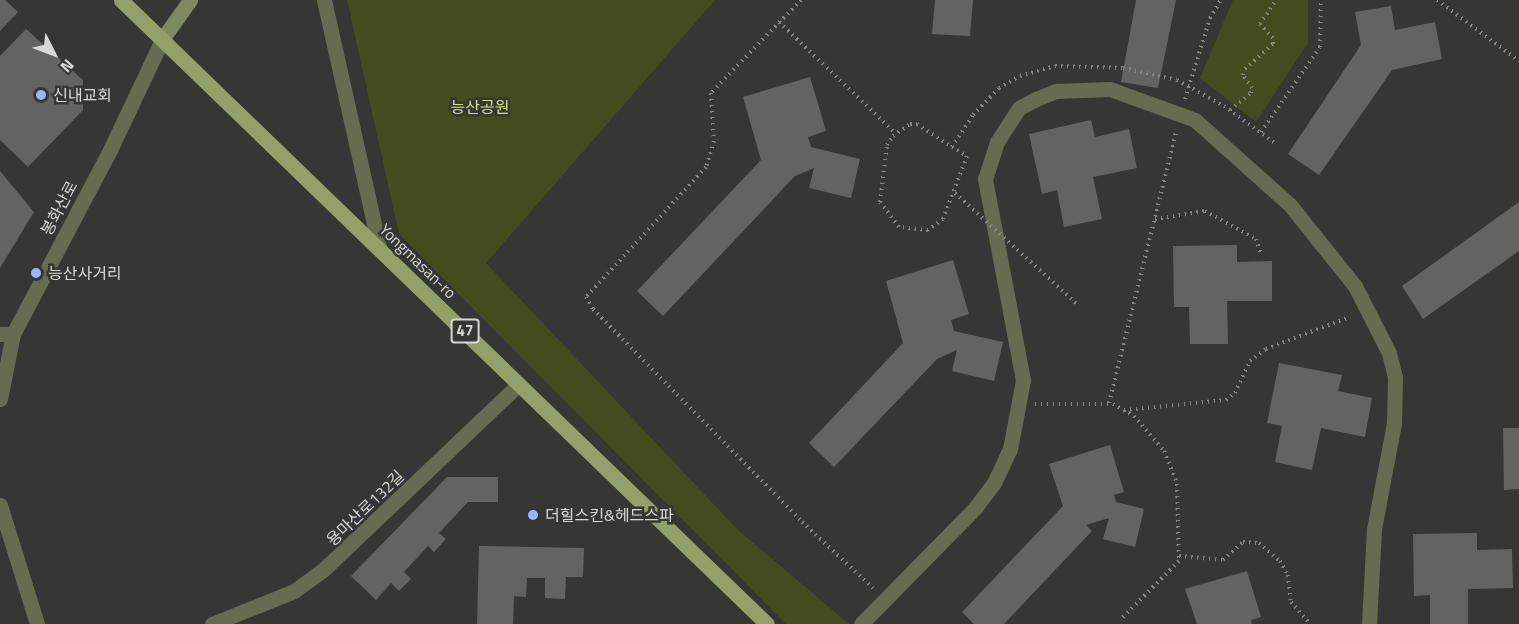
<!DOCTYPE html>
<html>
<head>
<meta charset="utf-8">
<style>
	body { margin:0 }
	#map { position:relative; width:1519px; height:624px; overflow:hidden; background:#363734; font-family:"Titillium Web","Noto Sans KR",sans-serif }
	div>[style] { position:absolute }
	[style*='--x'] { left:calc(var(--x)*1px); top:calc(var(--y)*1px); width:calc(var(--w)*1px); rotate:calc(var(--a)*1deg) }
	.green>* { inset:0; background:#424c1f }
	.building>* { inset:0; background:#636461 }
	.path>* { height:4px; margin-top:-2px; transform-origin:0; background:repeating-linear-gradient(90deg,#868785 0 1.5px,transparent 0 6px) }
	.minor>* { height:15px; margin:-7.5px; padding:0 7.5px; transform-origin:7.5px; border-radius:7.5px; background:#656c51 }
	.tertiary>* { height:15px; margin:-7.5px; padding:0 7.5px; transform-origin:7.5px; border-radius:7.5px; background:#656c51 }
	.secondary>* { height:15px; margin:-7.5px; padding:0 7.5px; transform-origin:7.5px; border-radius:7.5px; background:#7f895e }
	.primary>* { height:15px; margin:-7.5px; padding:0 7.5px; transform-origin:7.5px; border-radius:7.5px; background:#93a068 }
	.path-bridge>* { height:4px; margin-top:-2px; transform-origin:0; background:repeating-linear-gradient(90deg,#868785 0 1.5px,transparent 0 6px) }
	.dots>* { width:16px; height:16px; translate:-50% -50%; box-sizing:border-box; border:3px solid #363734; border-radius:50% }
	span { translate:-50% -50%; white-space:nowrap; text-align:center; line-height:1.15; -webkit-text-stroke:5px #363734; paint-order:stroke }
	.shield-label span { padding:2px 4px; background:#363734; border:2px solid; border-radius:4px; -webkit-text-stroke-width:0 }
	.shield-label { font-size:15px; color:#d7d7d6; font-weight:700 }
	.poi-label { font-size:16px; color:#d7d7d6 }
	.left { translate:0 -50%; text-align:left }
	.park-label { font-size:16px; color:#cde283 }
	.street-label { font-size:16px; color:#d7d7d6 }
	.north { position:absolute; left:24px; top:24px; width:60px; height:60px; -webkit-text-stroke:4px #363734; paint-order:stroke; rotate:132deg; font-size:16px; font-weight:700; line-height:24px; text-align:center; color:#d7d7d6 }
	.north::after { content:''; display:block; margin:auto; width:21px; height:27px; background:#d7d7d6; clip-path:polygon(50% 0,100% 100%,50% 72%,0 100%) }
</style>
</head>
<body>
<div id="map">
	<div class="green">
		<i style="clip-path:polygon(347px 0,715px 0,486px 263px,738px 530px,849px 624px,786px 624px,399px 234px)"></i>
		<i style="clip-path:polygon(1233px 0,1308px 0,1308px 43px,1256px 122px,1200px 78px)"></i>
	</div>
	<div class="building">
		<i style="clip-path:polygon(0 0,5px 0,18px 12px,0 31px)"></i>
		<i style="clip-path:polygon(935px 0,973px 0,970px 36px,932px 34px)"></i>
		<i style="clip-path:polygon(1136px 0,1176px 0,1158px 88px,1121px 82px)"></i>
		<i style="clip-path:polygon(1391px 6px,1395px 30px,1435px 22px,1442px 59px,1392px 70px,1319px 175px,1288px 154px,1361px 45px,1355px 12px)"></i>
		<i style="clip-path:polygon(26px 29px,83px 80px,83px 110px,28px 167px,0 140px,0 56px)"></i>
		<i style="clip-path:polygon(810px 77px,826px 131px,808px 137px,811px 147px,860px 159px,851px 198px,809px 188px,814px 168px,795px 176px,663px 316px,637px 291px,761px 160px,743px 97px)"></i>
		<i style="clip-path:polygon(1091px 120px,1095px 137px,1129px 129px,1137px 168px,1093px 177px,1102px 219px,1064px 227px,1057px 190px,1042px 194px,1029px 134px)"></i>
		<i style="clip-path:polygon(0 171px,34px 212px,0 268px)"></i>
		<i style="clip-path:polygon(1519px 202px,1519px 251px,1423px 319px,1402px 286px)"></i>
		<i style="clip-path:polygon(1237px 245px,1237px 262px,1272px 261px,1272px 301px,1227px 301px,1228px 344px,1190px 344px,1189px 307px,1174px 307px,1173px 246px)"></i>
		<i style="clip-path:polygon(953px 260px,969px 314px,951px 320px,954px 331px,1003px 342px,994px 381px,952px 371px,957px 350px,937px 359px,834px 467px,809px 443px,903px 343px,886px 281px)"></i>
		<i style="clip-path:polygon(1279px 363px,1342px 375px,1338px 391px,1372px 398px,1365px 437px,1321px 428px,1312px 470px,1275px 462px,1282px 426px,1267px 423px)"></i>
		<i style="clip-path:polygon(1503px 428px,1519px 428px,1519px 489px,1504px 490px)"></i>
		<i style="clip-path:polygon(1110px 445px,1124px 492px,1114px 495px,1116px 502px,1144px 509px,1135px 547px,1103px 539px,1109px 518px,1086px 525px,1092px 531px,1004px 624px,974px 624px,962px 612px,1063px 506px,1049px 464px)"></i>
		<i style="clip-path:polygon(447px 477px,498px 477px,498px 502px,468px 502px,439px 533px,446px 539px,434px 552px,428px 546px,404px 572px,411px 579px,399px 591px,391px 583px,376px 600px,351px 576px)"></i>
		<i style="clip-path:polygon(1477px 533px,1477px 550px,1512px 549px,1513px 588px,1468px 589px,1468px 624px,1430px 624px,1430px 595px,1414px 596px,1413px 534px)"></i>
		<i style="clip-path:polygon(479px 546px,584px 548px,583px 577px,566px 577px,565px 599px,545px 598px,545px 578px,527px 578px,526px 597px,514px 596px,513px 624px,477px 624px)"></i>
		<i style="clip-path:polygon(1247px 571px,1261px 617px,1251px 620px,1252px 624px,1197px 624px,1185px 589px)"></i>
	</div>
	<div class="path">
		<i style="--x:801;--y:0;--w:129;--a:134.1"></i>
		<i style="--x:711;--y:93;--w:48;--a:86.4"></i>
		<i style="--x:714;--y:141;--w:27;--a:107"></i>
		<i style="--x:706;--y:167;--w:177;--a:132.7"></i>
		<i style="--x:586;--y:297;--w:14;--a:60"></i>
		<i style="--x:593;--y:309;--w:298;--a:45.5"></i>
		<i style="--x:802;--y:522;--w:97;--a:42.9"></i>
		<i style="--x:1437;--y:0;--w:102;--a:36.6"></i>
		<i style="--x:779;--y:22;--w:162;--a:43.7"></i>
		<i style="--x:1185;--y:99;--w:85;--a:-72.8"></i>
		<i style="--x:1210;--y:18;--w:21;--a:-59"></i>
		<i style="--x:1230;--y:110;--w:27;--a:-39"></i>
		<i style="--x:1251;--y:93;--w:5;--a:-79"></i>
		<i style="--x:1252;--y:88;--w:16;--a:-125"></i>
		<i style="--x:1243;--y:75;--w:6;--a:-72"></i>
		<i style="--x:1245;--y:69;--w:38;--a:-42"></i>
		<i style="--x:1273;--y:44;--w:6;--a:-90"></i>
		<i style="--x:1273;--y:38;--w:19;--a:-133"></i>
		<i style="--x:1260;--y:24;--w:29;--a:-56"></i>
		<i style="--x:1261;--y:132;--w:103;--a:-55.2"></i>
		<i style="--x:1320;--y:47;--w:47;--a:-88.8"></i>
		<i style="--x:952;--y:147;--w:17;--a:31"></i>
		<i style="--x:967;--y:156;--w:67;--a:110.9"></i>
		<i style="--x:943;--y:219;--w:19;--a:144"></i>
		<i style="--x:928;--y:230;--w:29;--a:-174"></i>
		<i style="--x:899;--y:227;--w:31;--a:-127"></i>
		<i style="--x:880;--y:202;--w:57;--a:-83"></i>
		<i style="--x:887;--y:145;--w:11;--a:-56"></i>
		<i style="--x:893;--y:136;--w:21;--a:-35"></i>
		<i style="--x:910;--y:124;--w:7;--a:0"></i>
		<i style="--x:917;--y:124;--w:42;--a:33.3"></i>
		<i style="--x:952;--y:147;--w:38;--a:-57"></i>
		<i style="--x:973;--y:115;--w:37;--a:-46"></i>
		<i style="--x:999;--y:88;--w:24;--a:-30"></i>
		<i style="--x:1020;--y:76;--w:36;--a:-16"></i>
		<i style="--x:1055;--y:66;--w:68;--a:1.7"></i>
		<i style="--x:1123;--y:68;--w:55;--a:12.5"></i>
		<i style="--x:1177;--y:80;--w:54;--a:29"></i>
		<i style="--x:1224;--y:106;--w:63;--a:36"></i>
		<i style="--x:1155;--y:219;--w:51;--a:-9.1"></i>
		<i style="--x:1205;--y:211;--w:58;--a:28.8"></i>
		<i style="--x:1256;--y:239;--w:16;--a:72"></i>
		<i style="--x:1109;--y:403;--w:278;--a:-76.1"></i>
		<i style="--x:1035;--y:404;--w:78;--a:0"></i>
		<i style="--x:1113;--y:404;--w:24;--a:30"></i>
		<i style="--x:1134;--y:416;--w:46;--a:49.4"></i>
		<i style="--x:1164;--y:451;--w:35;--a:68"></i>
		<i style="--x:1177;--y:484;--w:77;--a:88.5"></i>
		<i style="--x:1179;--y:561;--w:82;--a:135"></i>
		<i style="--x:1124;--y:410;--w:102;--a:-5.6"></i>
		<i style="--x:1226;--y:400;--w:11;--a:-38"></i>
		<i style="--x:1235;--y:393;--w:35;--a:-65"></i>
		<i style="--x:1250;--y:361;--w:20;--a:-37"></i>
		<i style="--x:1266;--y:349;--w:90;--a:-20.9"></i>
		<i style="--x:1179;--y:556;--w:44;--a:5.2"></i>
		<i style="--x:1223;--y:560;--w:27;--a:-42"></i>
		<i style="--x:1243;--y:542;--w:16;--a:4"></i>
		<i style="--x:1259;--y:543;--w:28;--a:41"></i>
		<i style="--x:1280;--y:561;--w:16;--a:60"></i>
		<i style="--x:1288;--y:575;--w:27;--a:84"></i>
		<i style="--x:1291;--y:602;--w:29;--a:49"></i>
	</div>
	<div class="minor">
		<i style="--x:0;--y:334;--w:13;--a:0"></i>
		<i style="--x:212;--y:624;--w:88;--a:-21.9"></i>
		<i style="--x:294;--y:591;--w:36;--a:-36"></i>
		<i style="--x:323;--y:570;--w:270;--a:-43.5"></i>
		<i style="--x:861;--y:624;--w:163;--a:-45.5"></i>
		<i style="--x:975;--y:508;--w:31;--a:-53"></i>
		<i style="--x:994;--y:483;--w:38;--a:-65"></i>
		<i style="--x:1010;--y:449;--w:70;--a:-79.3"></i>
		<i style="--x:1023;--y:380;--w:205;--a:-100.7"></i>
		<i style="--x:985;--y:179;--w:39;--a:-72"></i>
		<i style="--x:997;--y:142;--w:40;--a:-57.1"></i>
		<i style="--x:1019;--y:108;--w:19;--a:-28"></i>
		<i style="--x:1036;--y:99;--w:22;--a:-22"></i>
		<i style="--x:1056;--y:91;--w:54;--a:-2.1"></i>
		<i style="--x:1110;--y:89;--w:90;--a:20"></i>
		<i style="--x:1195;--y:120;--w:127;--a:41.8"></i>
		<i style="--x:1290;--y:205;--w:104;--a:51.3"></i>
		<i style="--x:1355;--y:286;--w:75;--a:63.1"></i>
		<i style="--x:1389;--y:353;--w:25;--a:76"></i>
		<i style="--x:1395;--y:377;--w:46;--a:91.2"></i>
		<i style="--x:1394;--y:423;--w:108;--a:100.7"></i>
		<i style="--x:1374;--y:529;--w:95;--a:93"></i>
	</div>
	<div class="tertiary">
		<i style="--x:324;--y:0;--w:256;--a:77.4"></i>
		<i style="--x:0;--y:399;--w:66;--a:-78.7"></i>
		<i style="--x:13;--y:334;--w:208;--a:-62.2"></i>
		<i style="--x:110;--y:150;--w:124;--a:-64.7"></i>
		<i style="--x:0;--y:505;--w:125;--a:72.7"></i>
	</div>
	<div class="secondary">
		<i style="--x:163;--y:38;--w:47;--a:-54.6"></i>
	</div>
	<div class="primary">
		<i style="--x:121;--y:0;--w:898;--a:44.01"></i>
	</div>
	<div class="path-bridge">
		<i style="--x:955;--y:193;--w:164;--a:42.3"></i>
	</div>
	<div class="dots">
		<i style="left:41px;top:95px;background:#9bb4fd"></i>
		<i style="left:36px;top:273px;background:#9bb4fd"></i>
		<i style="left:533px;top:515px;background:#9bb4fd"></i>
	</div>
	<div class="shield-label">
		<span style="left:465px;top:331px">47</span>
	</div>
	<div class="poi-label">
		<span class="left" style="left:53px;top:95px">신내교회</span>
		<span class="left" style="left:48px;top:273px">능산사거리</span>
		<span class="left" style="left:545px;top:515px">더힐스킨&amp;헤드스파</span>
	</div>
	<div class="park-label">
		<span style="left:480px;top:107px">능산공원</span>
	</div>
	<div class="street-label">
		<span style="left:59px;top:208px;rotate:-62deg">봉화산로</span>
		<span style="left:418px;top:261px;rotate:44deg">Yongmasan-ro</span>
		<span style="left:365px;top:508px;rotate:-44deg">용마산로132길</span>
	</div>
	<div class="north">N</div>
</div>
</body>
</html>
